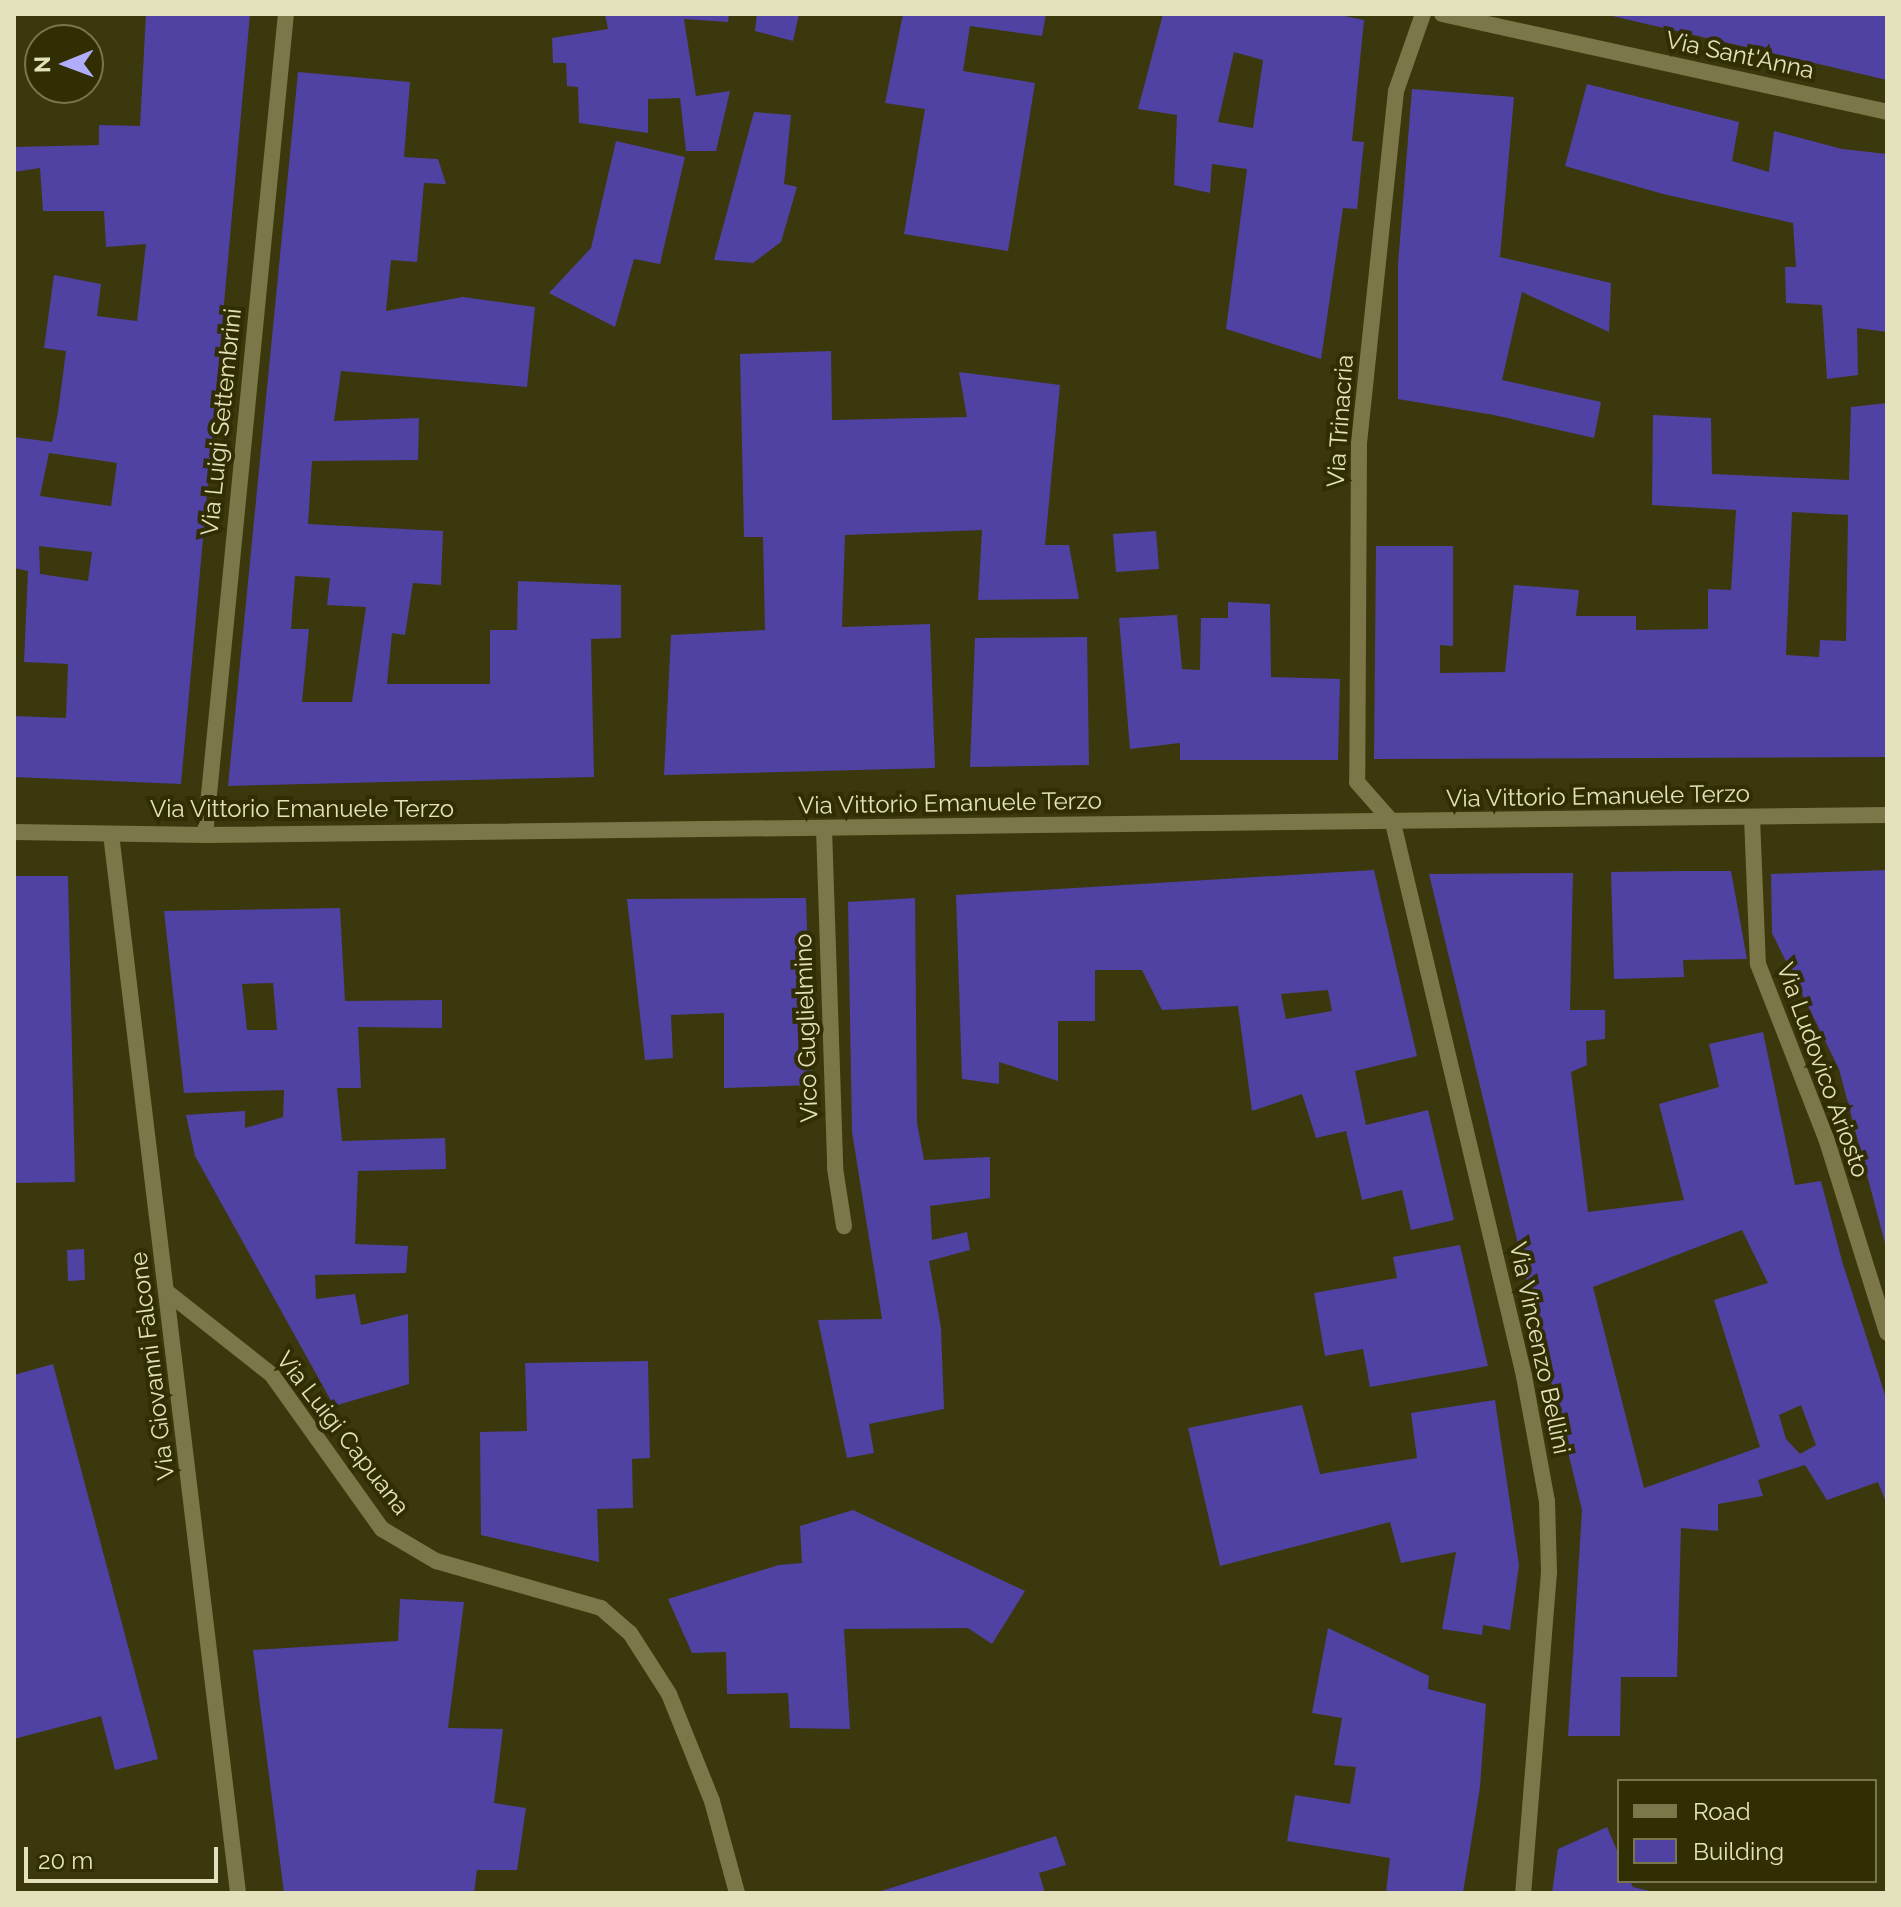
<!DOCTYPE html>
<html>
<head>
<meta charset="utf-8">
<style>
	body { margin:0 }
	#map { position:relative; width:1901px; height:1907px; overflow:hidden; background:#3b380e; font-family:Raleway,sans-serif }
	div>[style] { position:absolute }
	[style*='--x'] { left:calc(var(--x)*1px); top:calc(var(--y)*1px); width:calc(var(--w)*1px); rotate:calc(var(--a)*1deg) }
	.building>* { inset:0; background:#4f42a2 }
	.minor>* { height:16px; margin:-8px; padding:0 8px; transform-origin:8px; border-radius:8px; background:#7b7748 }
	.tertiary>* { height:16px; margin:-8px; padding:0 8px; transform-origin:8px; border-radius:8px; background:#7b7748 }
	span { translate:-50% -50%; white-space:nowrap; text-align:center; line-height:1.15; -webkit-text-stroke:8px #312e03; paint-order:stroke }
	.street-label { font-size:24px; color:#e4e2bc }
	.frame { position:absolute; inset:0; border:16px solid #e4e2bc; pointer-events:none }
	.legend { position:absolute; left:1617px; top:1779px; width:260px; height:104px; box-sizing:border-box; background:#312e03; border:2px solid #79764d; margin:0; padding:10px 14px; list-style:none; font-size:24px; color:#e4e2bc }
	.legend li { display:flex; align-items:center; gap:16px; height:40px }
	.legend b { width:40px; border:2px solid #79764d }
	.north { position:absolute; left:24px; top:24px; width:80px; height:80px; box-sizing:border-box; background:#312e03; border:2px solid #79764d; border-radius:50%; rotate:269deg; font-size:22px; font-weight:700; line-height:32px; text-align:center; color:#e4e2bc }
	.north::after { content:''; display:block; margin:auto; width:28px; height:36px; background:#b0aefa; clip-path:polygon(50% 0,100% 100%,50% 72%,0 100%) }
	.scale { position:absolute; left:24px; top:1847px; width:194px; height:36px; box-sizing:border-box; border:4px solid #e4e2bc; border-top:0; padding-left:10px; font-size:24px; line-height:28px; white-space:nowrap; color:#e4e2bc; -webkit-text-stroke:6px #312e03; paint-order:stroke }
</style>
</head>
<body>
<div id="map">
	<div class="building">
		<i style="clip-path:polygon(evenodd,146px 14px,250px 14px,181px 784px,14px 777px,14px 716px,66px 718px,68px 664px,24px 662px,28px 571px,14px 568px,14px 437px,52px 442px,58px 412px,66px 351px,44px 348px,54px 275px,101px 284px,97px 316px,137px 321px,146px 244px,106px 247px,104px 211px,43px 211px,40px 168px,14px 172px,14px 147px,99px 145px,99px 125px,140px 126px,146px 14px,49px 453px,117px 463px,111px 506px,40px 496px,49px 453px,146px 14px,39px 546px,92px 552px,88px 581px,40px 574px,39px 546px)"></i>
		<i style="clip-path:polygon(605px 14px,729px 14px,728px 22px,684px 19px,696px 96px,730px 91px,716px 151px,686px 151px,680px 98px,648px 99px,648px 133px,579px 123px,578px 87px,567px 86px,566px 63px,553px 63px,552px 38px,608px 29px)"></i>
		<i style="clip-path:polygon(757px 14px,799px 14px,793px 41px,755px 31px)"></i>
		<i style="clip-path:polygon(903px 14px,1046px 14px,1042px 36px,970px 26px,963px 71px,1035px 83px,1008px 251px,904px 234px,925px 109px,885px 103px)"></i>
		<i style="clip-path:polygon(evenodd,1163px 14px,1335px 14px,1364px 20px,1352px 141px,1364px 142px,1357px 209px,1343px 208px,1321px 359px,1226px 329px,1247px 169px,1212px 164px,1210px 193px,1174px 185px,1177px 115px,1138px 109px,1163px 14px,1234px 52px,1263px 60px,1253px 128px,1218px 122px,1234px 52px)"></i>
		<i style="clip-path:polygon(1608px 14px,1887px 14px,1887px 80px,1608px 15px)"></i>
		<i style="clip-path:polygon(evenodd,298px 72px,410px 82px,404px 157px,438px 159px,446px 184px,424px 183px,417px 262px,391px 260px,386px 311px,463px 297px,535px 307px,527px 387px,341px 371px,334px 421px,419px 418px,418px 460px,312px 461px,308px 524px,443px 531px,441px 585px,413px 583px,405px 635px,392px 633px,387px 684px,490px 684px,490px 630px,517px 630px,518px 581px,621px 585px,621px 638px,591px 639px,594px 777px,228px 786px,298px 72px,295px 576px,330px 578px,327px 605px,366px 607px,352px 702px,302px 702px,309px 629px,291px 629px,295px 576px)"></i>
		<i style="clip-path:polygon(1587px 84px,1739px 122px,1732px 161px,1769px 172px,1774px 131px,1842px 149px,1887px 154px,1887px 332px,1857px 328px,1858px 375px,1827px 379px,1822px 305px,1786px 303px,1785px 267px,1796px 267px,1793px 223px,1663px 194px,1565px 166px)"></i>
		<i style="clip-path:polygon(1412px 89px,1514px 97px,1500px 257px,1611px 283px,1609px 332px,1522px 292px,1502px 380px,1601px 402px,1594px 438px,1494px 415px,1398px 399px,1398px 264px)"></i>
		<i style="clip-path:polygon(754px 112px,791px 115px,784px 184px,797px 187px,781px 242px,753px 263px,714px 260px)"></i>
		<i style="clip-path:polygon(616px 141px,685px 157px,660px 264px,634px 259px,615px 327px,549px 293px,591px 248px)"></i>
		<i style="clip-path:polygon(831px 351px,832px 420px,967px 417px,959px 372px,1060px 385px,1045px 545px,1069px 545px,1079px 599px,978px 600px,982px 530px,845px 535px,842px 627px,930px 624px,935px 768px,664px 775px,671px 635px,765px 630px,763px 537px,744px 537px,740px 354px)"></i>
		<i style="clip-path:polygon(evenodd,1887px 403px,1887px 757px,1374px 759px,1376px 546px,1453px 546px,1453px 646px,1440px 645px,1440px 673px,1505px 672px,1514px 585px,1579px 590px,1576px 616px,1636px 616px,1636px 630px,1708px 629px,1708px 589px,1731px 590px,1736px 510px,1652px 505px,1653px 415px,1711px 418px,1712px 474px,1849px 480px,1851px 407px,1887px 403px,1792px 512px,1848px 515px,1846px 641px,1820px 640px,1819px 657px,1786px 655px,1792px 512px)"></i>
		<i style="clip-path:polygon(1156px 531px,1159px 569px,1116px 572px,1113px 534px)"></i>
		<i style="clip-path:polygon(1228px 602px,1270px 604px,1271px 677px,1340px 679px,1338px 760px,1180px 760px,1180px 743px,1130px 749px,1119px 618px,1177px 615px,1182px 669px,1200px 670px,1201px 618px,1228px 618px)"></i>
		<i style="clip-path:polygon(1087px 637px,1089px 765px,970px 767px,975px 638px)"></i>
		<i style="clip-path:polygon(evenodd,1374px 870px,1417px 1056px,1355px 1071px,1366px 1125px,1428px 1110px,1454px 1220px,1411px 1230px,1402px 1190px,1362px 1200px,1346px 1131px,1316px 1138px,1302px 1094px,1252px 1111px,1238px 1006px,1162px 1010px,1142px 970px,1095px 970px,1095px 1021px,1058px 1021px,1058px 1081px,999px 1062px,999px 1084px,962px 1079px,956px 895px,1374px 870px,1328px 990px,1332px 1011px,1286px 1019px,1281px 994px,1328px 990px)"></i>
		<i style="clip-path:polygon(1887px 870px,1887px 1247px,1886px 1247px,1839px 1069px,1772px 933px,1771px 874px)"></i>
		<i style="clip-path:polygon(1681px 871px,1731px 871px,1747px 959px,1683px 960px,1684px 977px,1614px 979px,1611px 872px)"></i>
		<i style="clip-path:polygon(evenodd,1573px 873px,1570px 1010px,1605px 1010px,1605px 1039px,1586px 1041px,1587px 1065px,1571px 1072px,1588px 1212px,1684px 1200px,1659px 1104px,1719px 1087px,1709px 1044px,1763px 1032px,1795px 1185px,1821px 1181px,1842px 1261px,1887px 1401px,1887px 1505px,1878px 1482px,1827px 1500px,1805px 1465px,1758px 1480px,1763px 1496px,1718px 1504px,1718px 1531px,1681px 1528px,1677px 1677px,1621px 1677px,1620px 1736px,1568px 1736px,1582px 1510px,1429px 874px,1573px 873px,1742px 1230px,1768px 1283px,1714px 1300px,1760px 1447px,1644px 1488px,1593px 1287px,1742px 1230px,1573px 873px,1801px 1405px,1816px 1445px,1800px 1454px,1786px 1439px,1779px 1415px,1801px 1405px)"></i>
		<i style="clip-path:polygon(14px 876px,68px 876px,75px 1182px,14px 1183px)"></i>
		<i style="clip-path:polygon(806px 898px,812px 1085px,724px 1088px,724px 1013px,671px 1015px,673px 1058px,645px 1060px,627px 899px)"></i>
		<i style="clip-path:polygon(915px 898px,917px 1123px,924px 1160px,990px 1157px,990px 1198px,930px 1206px,932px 1240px,967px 1232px,970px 1250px,929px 1261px,941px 1328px,944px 1409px,869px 1424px,874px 1453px,847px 1458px,818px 1320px,882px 1319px,852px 1132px,848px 902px)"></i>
		<i style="clip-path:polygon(evenodd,340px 908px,345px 1001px,442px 1000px,442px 1028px,358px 1027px,361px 1088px,337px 1088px,342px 1141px,445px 1138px,446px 1169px,358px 1171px,355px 1244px,408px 1246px,406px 1273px,315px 1275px,316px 1299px,355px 1294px,361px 1325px,408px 1314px,409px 1384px,334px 1406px,195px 1156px,186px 1115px,245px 1111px,245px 1128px,283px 1117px,284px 1090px,184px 1093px,164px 911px,340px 908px,273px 983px,277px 1030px,247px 1030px,242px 984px,273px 983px)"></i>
		<i style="clip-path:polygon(1460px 1245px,1488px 1366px,1370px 1387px,1363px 1349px,1325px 1356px,1314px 1293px,1397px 1278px,1393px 1257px)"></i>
		<i style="clip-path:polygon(84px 1249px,85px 1280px,68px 1281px,67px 1250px)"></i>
		<i style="clip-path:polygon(648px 1361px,650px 1458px,632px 1459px,633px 1508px,597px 1509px,599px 1562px,481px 1535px,480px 1432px,527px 1431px,525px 1363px)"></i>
		<i style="clip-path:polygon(53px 1364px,158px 1759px,115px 1770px,101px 1716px,14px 1739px,14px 1375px)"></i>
		<i style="clip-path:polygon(1495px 1400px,1519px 1565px,1510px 1630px,1483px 1625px,1482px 1635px,1442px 1629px,1456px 1552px,1401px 1563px,1390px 1522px,1220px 1566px,1188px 1428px,1302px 1405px,1320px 1474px,1417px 1458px,1411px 1413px)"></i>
		<i style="clip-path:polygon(853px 1510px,1025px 1591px,992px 1644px,968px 1628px,844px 1629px,850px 1729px,790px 1728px,788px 1693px,727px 1694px,726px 1652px,692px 1653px,668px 1599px,779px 1565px,802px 1563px,800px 1526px)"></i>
		<i style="clip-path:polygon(400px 1599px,464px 1602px,448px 1728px,503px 1729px,494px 1803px,526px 1808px,517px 1870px,477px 1870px,474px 1893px,284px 1893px,253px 1650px,398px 1641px)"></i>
		<i style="clip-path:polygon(1328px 1628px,1429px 1676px,1428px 1689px,1486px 1704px,1480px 1787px,1463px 1893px,1386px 1893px,1390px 1858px,1287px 1841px,1295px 1795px,1350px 1804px,1356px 1767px,1334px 1765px,1342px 1718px,1312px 1713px)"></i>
		<i style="clip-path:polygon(1607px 1827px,1619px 1855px,1619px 1881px,1630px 1881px,1633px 1887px,1658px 1893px,1552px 1893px,1558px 1849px)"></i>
		<i style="clip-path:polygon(1056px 1836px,1066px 1865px,1039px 1873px,1045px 1893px,875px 1893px)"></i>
	</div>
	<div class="minor">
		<i style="--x:1423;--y:14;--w:82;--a:109.3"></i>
		<i style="--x:1396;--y:91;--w:355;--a:96"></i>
		<i style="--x:1359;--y:444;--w:338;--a:90.3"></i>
		<i style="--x:1357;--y:782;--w:55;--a:48.7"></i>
		<i style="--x:1393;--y:823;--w:568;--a:76.67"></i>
		<i style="--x:1524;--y:1376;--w:127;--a:79.6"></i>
		<i style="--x:1547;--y:1501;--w:71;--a:88.4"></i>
		<i style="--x:1549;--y:1572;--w:322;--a:94.6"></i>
		<i style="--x:1442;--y:14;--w:456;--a:12.4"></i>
		<i style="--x:1752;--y:817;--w:147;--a:87.7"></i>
		<i style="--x:1758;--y:964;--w:187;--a:68.7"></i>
		<i style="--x:1826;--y:1138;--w:204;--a:72.6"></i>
		<i style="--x:824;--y:828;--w:340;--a:88.1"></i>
		<i style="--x:835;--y:1168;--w:59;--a:81.2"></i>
		<i style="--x:111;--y:834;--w:1067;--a:83.16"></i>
		<i style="--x:205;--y:835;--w:825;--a:-84.37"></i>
		<i style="--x:167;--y:1292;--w:134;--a:38.3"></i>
		<i style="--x:272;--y:1375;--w:189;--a:54.5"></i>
		<i style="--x:382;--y:1529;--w:63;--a:30.7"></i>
		<i style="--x:436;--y:1561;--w:172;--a:15.9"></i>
		<i style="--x:601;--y:1608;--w:38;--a:41"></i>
		<i style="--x:630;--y:1633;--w:72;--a:57.4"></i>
		<i style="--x:669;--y:1694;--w:115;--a:68.1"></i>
		<i style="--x:712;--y:1801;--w:95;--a:74.8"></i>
	</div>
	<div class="tertiary">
		<i style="--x:14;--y:832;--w:191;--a:0.9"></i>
		<i style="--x:205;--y:835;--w:1682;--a:-0.68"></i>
	</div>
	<div class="street-label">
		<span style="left:1740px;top:55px;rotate:12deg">Via Sant'Anna</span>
		<span style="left:1340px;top:421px;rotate:-86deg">Via Trinacria</span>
		<span style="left:221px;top:422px;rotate:-84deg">Via Luigi Settembrini</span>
		<span style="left:1598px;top:796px;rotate:-1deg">Via Vittorio Emanuele Terzo</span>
		<span style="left:950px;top:803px;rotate:-1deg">Via Vittorio Emanuele Terzo</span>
		<span style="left:302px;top:809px">Via Vittorio Emanuele Terzo</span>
		<span style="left:806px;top:1028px;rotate:-92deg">Vico Guglielmino</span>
		<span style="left:1823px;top:1070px;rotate:70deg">Via Ludovico Ariosto</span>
		<span style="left:1540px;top:1348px;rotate:78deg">Via Vincenzo Bellini</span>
		<span style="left:152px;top:1366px;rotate:-97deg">Via Giovanni Falcone</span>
		<span style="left:343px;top:1433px;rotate:52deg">Via Luigi Capuana</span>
	</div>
	<div class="frame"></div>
	<ul class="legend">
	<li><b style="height:10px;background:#7b7748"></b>Road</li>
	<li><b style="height:22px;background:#4f42a2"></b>Building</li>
	</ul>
	<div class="north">N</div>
	<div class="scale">20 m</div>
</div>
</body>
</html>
